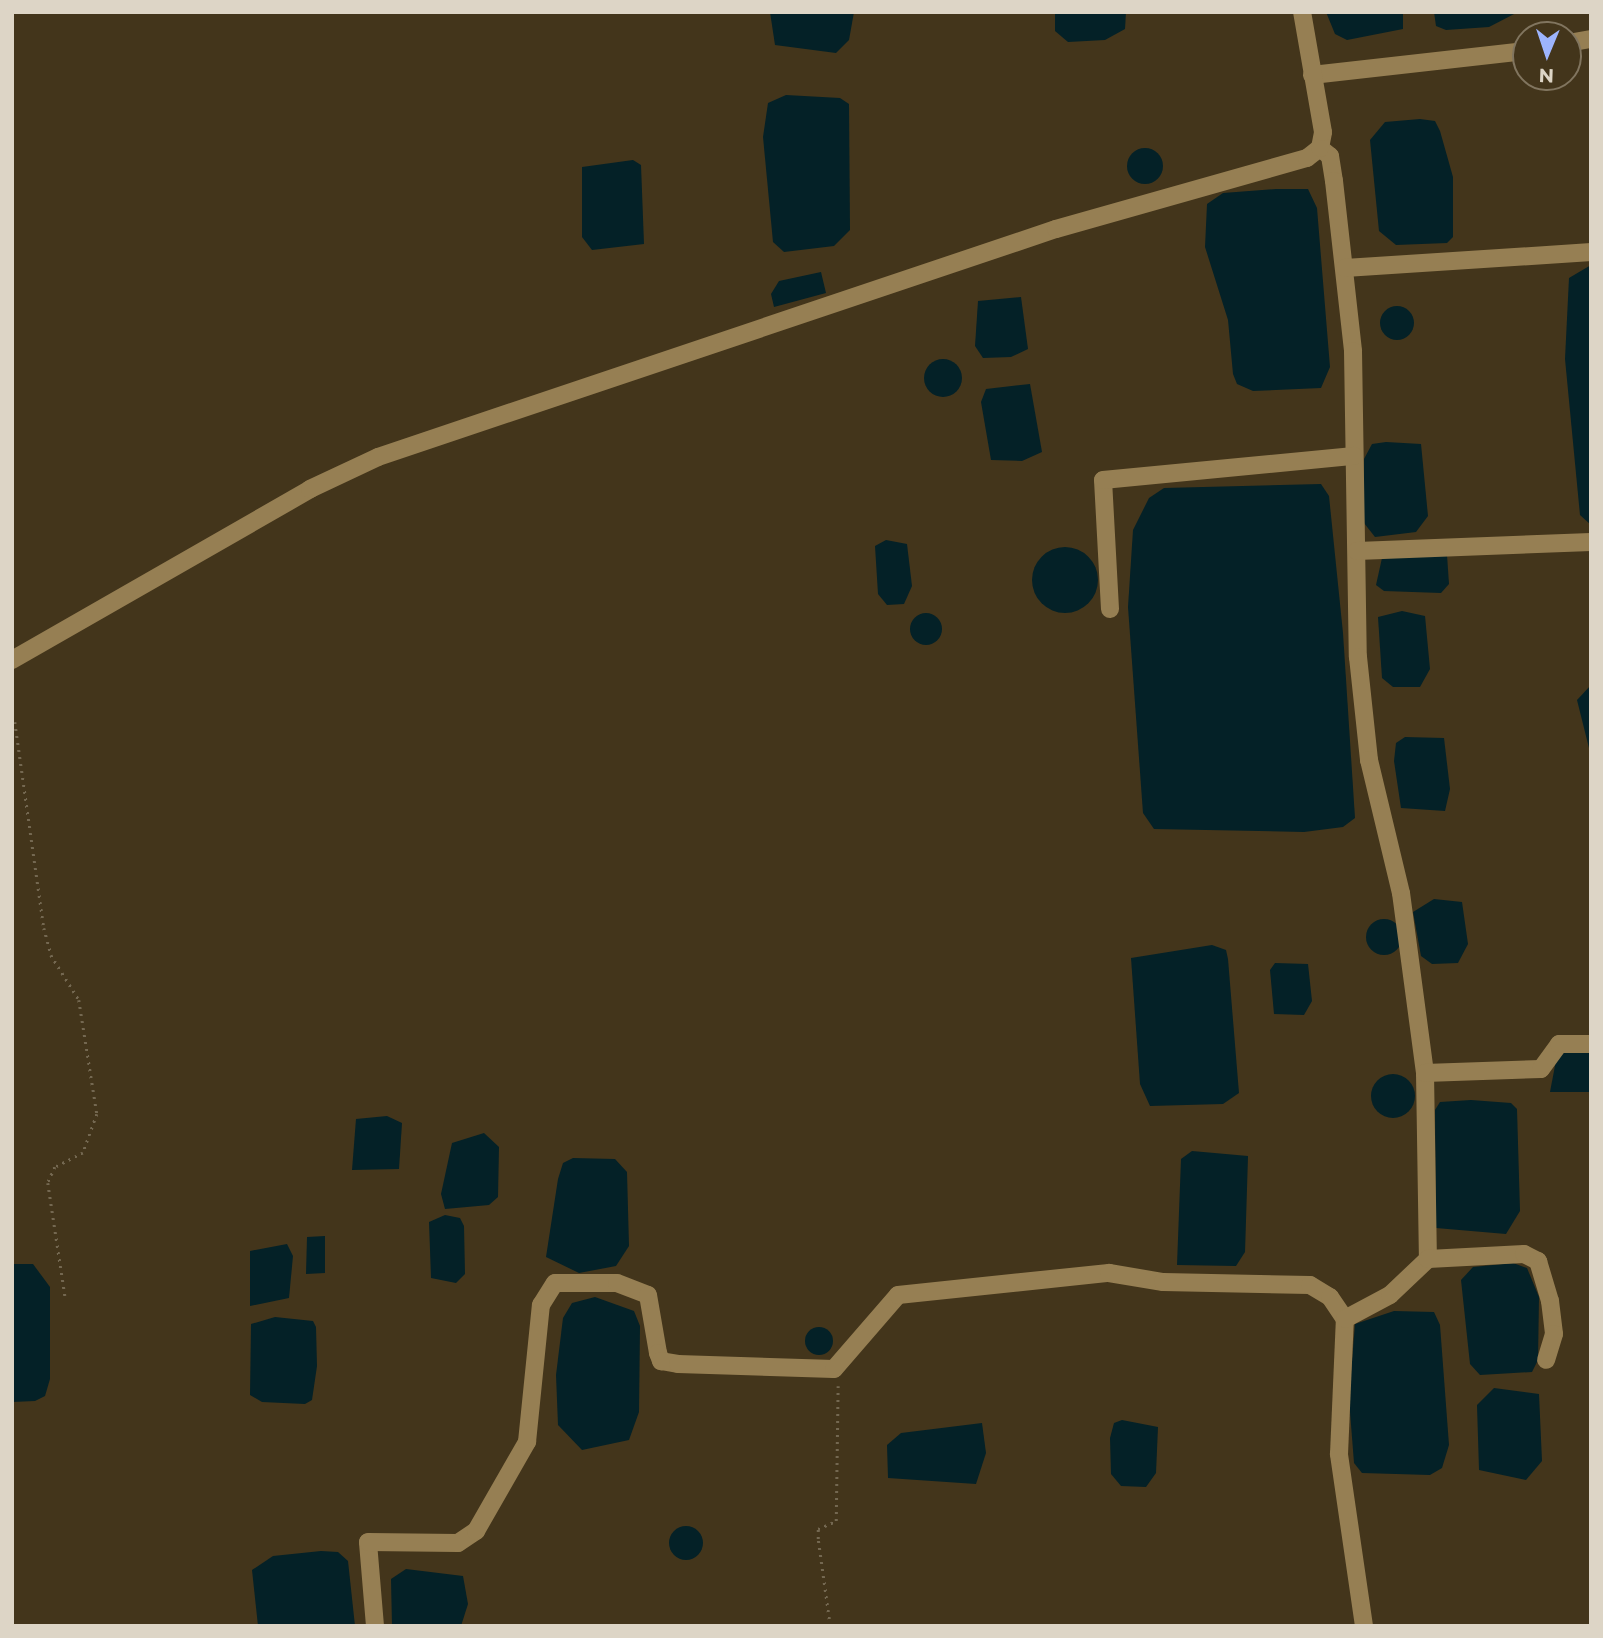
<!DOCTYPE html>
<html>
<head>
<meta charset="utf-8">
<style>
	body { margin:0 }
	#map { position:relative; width:1603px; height:1638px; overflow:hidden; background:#43351b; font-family:Montserrat,sans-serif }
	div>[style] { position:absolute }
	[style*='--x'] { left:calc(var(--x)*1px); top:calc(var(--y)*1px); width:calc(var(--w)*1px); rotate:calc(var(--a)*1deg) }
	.water>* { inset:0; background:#042127 }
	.round { border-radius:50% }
	.path>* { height:2.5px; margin-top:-1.25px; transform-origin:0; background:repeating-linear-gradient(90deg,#746851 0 2px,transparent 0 7px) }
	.minor>* { height:18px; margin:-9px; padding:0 9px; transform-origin:9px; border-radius:9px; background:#967f53 }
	span { translate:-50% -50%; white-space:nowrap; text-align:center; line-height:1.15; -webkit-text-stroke:7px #43351b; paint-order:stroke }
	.frame { position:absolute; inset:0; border:14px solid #ddd5c6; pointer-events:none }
	.north { position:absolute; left:1512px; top:21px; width:70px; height:70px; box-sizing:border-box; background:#43351b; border:2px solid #81755f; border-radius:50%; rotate:182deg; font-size:19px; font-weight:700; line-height:28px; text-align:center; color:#ddd5c6 }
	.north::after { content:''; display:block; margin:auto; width:24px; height:32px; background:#9db4fd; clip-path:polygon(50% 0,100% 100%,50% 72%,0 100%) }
</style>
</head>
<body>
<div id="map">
	<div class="water">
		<i style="clip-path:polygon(770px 12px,854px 12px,849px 40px,836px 53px,775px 45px)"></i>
		<i style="clip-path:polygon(1055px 12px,1126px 12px,1125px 29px,1105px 40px,1068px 42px,1055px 31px)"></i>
		<i style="clip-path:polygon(1326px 12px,1403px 12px,1403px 29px,1347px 40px,1335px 34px)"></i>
		<i style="clip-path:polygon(1434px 12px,1518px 12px,1489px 27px,1446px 30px,1436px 26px)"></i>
		<i style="clip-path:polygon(786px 95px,840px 98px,849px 104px,850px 230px,834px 246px,784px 252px,773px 242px,763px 137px,768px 103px)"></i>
		<i style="clip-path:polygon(1420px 119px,1435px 121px,1440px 131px,1453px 177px,1453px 237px,1447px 243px,1396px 245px,1379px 231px,1370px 140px,1385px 122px)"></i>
		<i class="round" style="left:1127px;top:148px;width:36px;height:36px"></i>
		<i style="clip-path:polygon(633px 160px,641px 165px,644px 244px,592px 250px,582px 237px,582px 167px)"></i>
		<i style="clip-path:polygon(1276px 189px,1308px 189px,1317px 208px,1330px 367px,1321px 388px,1253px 391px,1237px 384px,1233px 374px,1228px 320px,1205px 247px,1207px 204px,1223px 193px)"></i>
		<i style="clip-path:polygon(1591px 265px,1591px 525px,1580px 515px,1565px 359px,1569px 278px)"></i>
		<i style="clip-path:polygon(821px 272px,826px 293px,774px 307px,771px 294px,779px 281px)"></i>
		<i style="clip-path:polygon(1021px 297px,1028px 349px,1011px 357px,983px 358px,975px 346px,978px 301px)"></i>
		<i class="round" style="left:1380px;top:306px;width:34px;height:34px"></i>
		<i class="round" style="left:924px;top:359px;width:38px;height:38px"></i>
		<i style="clip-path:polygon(1030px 384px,1042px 452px,1022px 461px,991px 460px,981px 402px,986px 389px)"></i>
		<i style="clip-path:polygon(1386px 442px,1421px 444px,1428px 516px,1416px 532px,1375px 537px,1364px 523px,1364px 459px,1372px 444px)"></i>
		<i style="clip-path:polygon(1321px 484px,1329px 496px,1343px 633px,1355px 818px,1343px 827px,1304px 832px,1154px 829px,1143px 813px,1128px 607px,1133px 530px,1149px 498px,1164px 488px)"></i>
		<i style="clip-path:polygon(886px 540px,907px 544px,912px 586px,904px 604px,887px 605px,878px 594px,875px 546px)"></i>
		<i class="round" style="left:1032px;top:547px;width:66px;height:66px"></i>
		<i style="clip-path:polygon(1447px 555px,1449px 584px,1441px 593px,1384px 591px,1376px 585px,1382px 558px)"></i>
		<i style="clip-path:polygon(1402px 611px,1425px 616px,1430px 669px,1420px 687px,1393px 687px,1382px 678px,1378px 617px)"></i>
		<i class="round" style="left:910px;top:613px;width:32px;height:32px"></i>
		<i style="clip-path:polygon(1591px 685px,1591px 756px,1577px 700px)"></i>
		<i style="clip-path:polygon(1405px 737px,1444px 738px,1450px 789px,1445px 811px,1401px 808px,1394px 761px,1396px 743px)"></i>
		<i style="clip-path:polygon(1434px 899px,1462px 902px,1468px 944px,1458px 963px,1432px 964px,1421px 956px,1413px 912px)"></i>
		<i class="round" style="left:1366px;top:919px;width:36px;height:36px"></i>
		<i style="clip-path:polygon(1212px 945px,1226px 950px,1228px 959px,1239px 1093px,1223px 1104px,1150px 1106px,1140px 1084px,1131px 958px)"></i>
		<i style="clip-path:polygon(1275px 963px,1308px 964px,1312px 1001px,1304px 1015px,1274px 1014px,1270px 970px)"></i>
		<i style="clip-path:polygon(1591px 1048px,1591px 1092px,1550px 1092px,1558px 1050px)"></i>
		<i class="round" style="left:1371px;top:1074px;width:44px;height:44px"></i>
		<i style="clip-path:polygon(1471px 1100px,1511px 1103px,1517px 1109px,1520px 1211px,1506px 1234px,1436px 1228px,1435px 1110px,1440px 1102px)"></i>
		<i style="clip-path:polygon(387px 1116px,402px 1123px,399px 1169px,352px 1170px,356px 1119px)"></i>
		<i style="clip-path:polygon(484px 1133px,499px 1147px,498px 1197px,489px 1205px,445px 1209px,441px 1194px,452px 1143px)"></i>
		<i style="clip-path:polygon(1192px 1151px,1248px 1156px,1245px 1252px,1236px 1266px,1177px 1265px,1181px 1159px)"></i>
		<i style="clip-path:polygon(573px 1158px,615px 1159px,627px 1172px,629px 1246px,616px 1266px,579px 1273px,546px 1257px,558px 1179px,563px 1163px)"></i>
		<i style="clip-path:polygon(445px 1215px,460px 1218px,464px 1226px,465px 1274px,456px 1283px,431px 1278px,429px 1222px)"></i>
		<i style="clip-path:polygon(325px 1236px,325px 1273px,306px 1274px,307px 1237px)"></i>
		<i style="clip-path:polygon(287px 1244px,293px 1256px,289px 1298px,250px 1306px,250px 1251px)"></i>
		<i style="clip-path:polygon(1513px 1263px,1527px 1268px,1539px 1297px,1538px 1360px,1532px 1372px,1480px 1375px,1470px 1364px,1461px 1280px,1473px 1267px)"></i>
		<i style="clip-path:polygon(12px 1264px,33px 1264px,50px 1287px,50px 1379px,45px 1396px,35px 1401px,12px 1402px)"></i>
		<i style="clip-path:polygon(595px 1297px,634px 1311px,640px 1326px,639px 1412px,629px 1440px,582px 1450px,558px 1425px,556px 1375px,563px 1318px,572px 1303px)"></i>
		<i style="clip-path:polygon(1394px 1311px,1434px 1312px,1440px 1325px,1449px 1445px,1442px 1468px,1430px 1475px,1362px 1473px,1354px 1463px,1349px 1399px,1355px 1324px)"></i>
		<i style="clip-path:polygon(275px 1317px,313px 1321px,316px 1327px,317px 1366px,312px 1400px,305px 1404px,262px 1402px,250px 1395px,251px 1324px)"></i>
		<i class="round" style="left:805px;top:1327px;width:28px;height:28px"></i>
		<i style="clip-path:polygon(1494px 1388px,1539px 1394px,1542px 1461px,1526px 1480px,1479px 1470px,1477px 1405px)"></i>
		<i style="clip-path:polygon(1122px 1420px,1158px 1427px,1156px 1473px,1146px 1487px,1121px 1486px,1111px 1474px,1110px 1438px,1114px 1423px)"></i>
		<i style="clip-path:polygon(982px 1423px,986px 1453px,976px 1484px,888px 1478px,887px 1445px,901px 1433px)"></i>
		<i class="round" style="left:669px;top:1526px;width:34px;height:34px"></i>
		<i style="clip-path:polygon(321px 1551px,338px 1552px,348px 1561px,355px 1626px,258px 1626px,252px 1570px,273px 1556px)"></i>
		<i style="clip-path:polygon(406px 1569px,463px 1576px,468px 1604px,461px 1626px,392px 1626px,391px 1579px)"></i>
	</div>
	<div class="path">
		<i style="--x:15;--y:722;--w:208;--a:82"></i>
		<i style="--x:44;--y:928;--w:28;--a:75"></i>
		<i style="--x:51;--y:955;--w:53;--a:58.1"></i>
		<i style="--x:79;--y:1000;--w:115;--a:81"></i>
		<i style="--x:97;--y:1114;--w:41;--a:109.7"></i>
		<i style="--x:83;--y:1153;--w:31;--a:153"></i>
		<i style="--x:55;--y:1167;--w:17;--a:114"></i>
		<i style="--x:48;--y:1183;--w:114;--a:81.4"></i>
		<i style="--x:830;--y:1626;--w:88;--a:-97.9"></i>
		<i style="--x:818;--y:1539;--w:10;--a:-90"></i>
		<i style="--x:818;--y:1529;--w:20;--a:-24"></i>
		<i style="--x:836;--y:1521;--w:135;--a:-89.2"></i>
	</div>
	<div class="minor">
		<i style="--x:1568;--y:43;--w:23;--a:-10"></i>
		<i style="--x:1312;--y:75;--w:215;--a:-6.4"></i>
		<i style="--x:1320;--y:148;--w:13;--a:39"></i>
		<i style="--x:1330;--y:156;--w:25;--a:81"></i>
		<i style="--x:1334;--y:181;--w:171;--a:83.6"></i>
		<i style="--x:1353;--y:351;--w:306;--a:89.1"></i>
		<i style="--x:1358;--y:657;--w:104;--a:83.9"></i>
		<i style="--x:1369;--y:760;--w:137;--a:76.5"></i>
		<i style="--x:1401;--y:893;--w:182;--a:82.4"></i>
		<i style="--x:1425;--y:1073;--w:186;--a:89.1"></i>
		<i style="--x:1345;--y:268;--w:247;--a:-3.7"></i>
		<i style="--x:1357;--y:551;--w:234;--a:-2.2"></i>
		<i style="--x:1110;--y:609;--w:129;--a:-93.1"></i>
		<i style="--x:1103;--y:480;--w:252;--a:-5.5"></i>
		<i style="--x:12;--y:660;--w:344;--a:-29.8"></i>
		<i style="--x:310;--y:489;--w:75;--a:-25.2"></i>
		<i style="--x:378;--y:457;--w:715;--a:-18.59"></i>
		<i style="--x:1056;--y:229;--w:261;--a:-15.8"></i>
		<i style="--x:1307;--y:158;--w:16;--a:-38"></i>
		<i style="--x:1320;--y:148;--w:16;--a:-79"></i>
		<i style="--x:1323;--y:132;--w:122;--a:-99.9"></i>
		<i style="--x:1425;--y:1073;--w:116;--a:-2"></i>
		<i style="--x:1541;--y:1069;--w:31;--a:-54"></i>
		<i style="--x:1559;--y:1044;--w:32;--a:0"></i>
		<i style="--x:375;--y:1626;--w:84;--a:-94.8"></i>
		<i style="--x:368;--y:1542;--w:90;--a:0.6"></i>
		<i style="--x:458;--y:1543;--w:22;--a:-34"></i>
		<i style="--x:476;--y:1531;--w:103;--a:-60.2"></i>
		<i style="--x:527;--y:1442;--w:138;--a:-84.2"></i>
		<i style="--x:541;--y:1305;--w:26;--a:-58"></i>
		<i style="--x:555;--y:1283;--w:62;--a:0"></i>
		<i style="--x:617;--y:1283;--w:33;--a:21"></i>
		<i style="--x:648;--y:1295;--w:59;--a:80.2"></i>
		<i style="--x:658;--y:1353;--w:9;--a:69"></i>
		<i style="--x:661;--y:1361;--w:17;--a:10"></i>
		<i style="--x:678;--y:1364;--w:156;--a:1.8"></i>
		<i style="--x:834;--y:1369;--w:98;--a:-49.1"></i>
		<i style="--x:898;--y:1295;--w:212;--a:-6"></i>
		<i style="--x:1109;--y:1273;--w:55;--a:9.5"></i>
		<i style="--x:1163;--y:1282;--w:147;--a:1.2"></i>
		<i style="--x:1310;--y:1285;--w:23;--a:31"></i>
		<i style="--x:1330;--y:1297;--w:27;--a:56"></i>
		<i style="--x:1364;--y:1626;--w:174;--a:-98.3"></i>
		<i style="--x:1339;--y:1454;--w:135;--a:-87.5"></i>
		<i style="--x:1345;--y:1319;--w:51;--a:-28.1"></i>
		<i style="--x:1390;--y:1295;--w:52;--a:-43.5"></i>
		<i style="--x:1428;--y:1259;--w:96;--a:-3"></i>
		<i style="--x:1524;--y:1254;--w:16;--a:27"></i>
		<i style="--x:1538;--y:1261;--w:42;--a:73.3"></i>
		<i style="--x:1550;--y:1301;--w:33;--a:83"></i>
		<i style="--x:1554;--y:1334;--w:27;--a:107"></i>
	</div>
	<div class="frame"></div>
	<div class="north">N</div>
</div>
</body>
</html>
